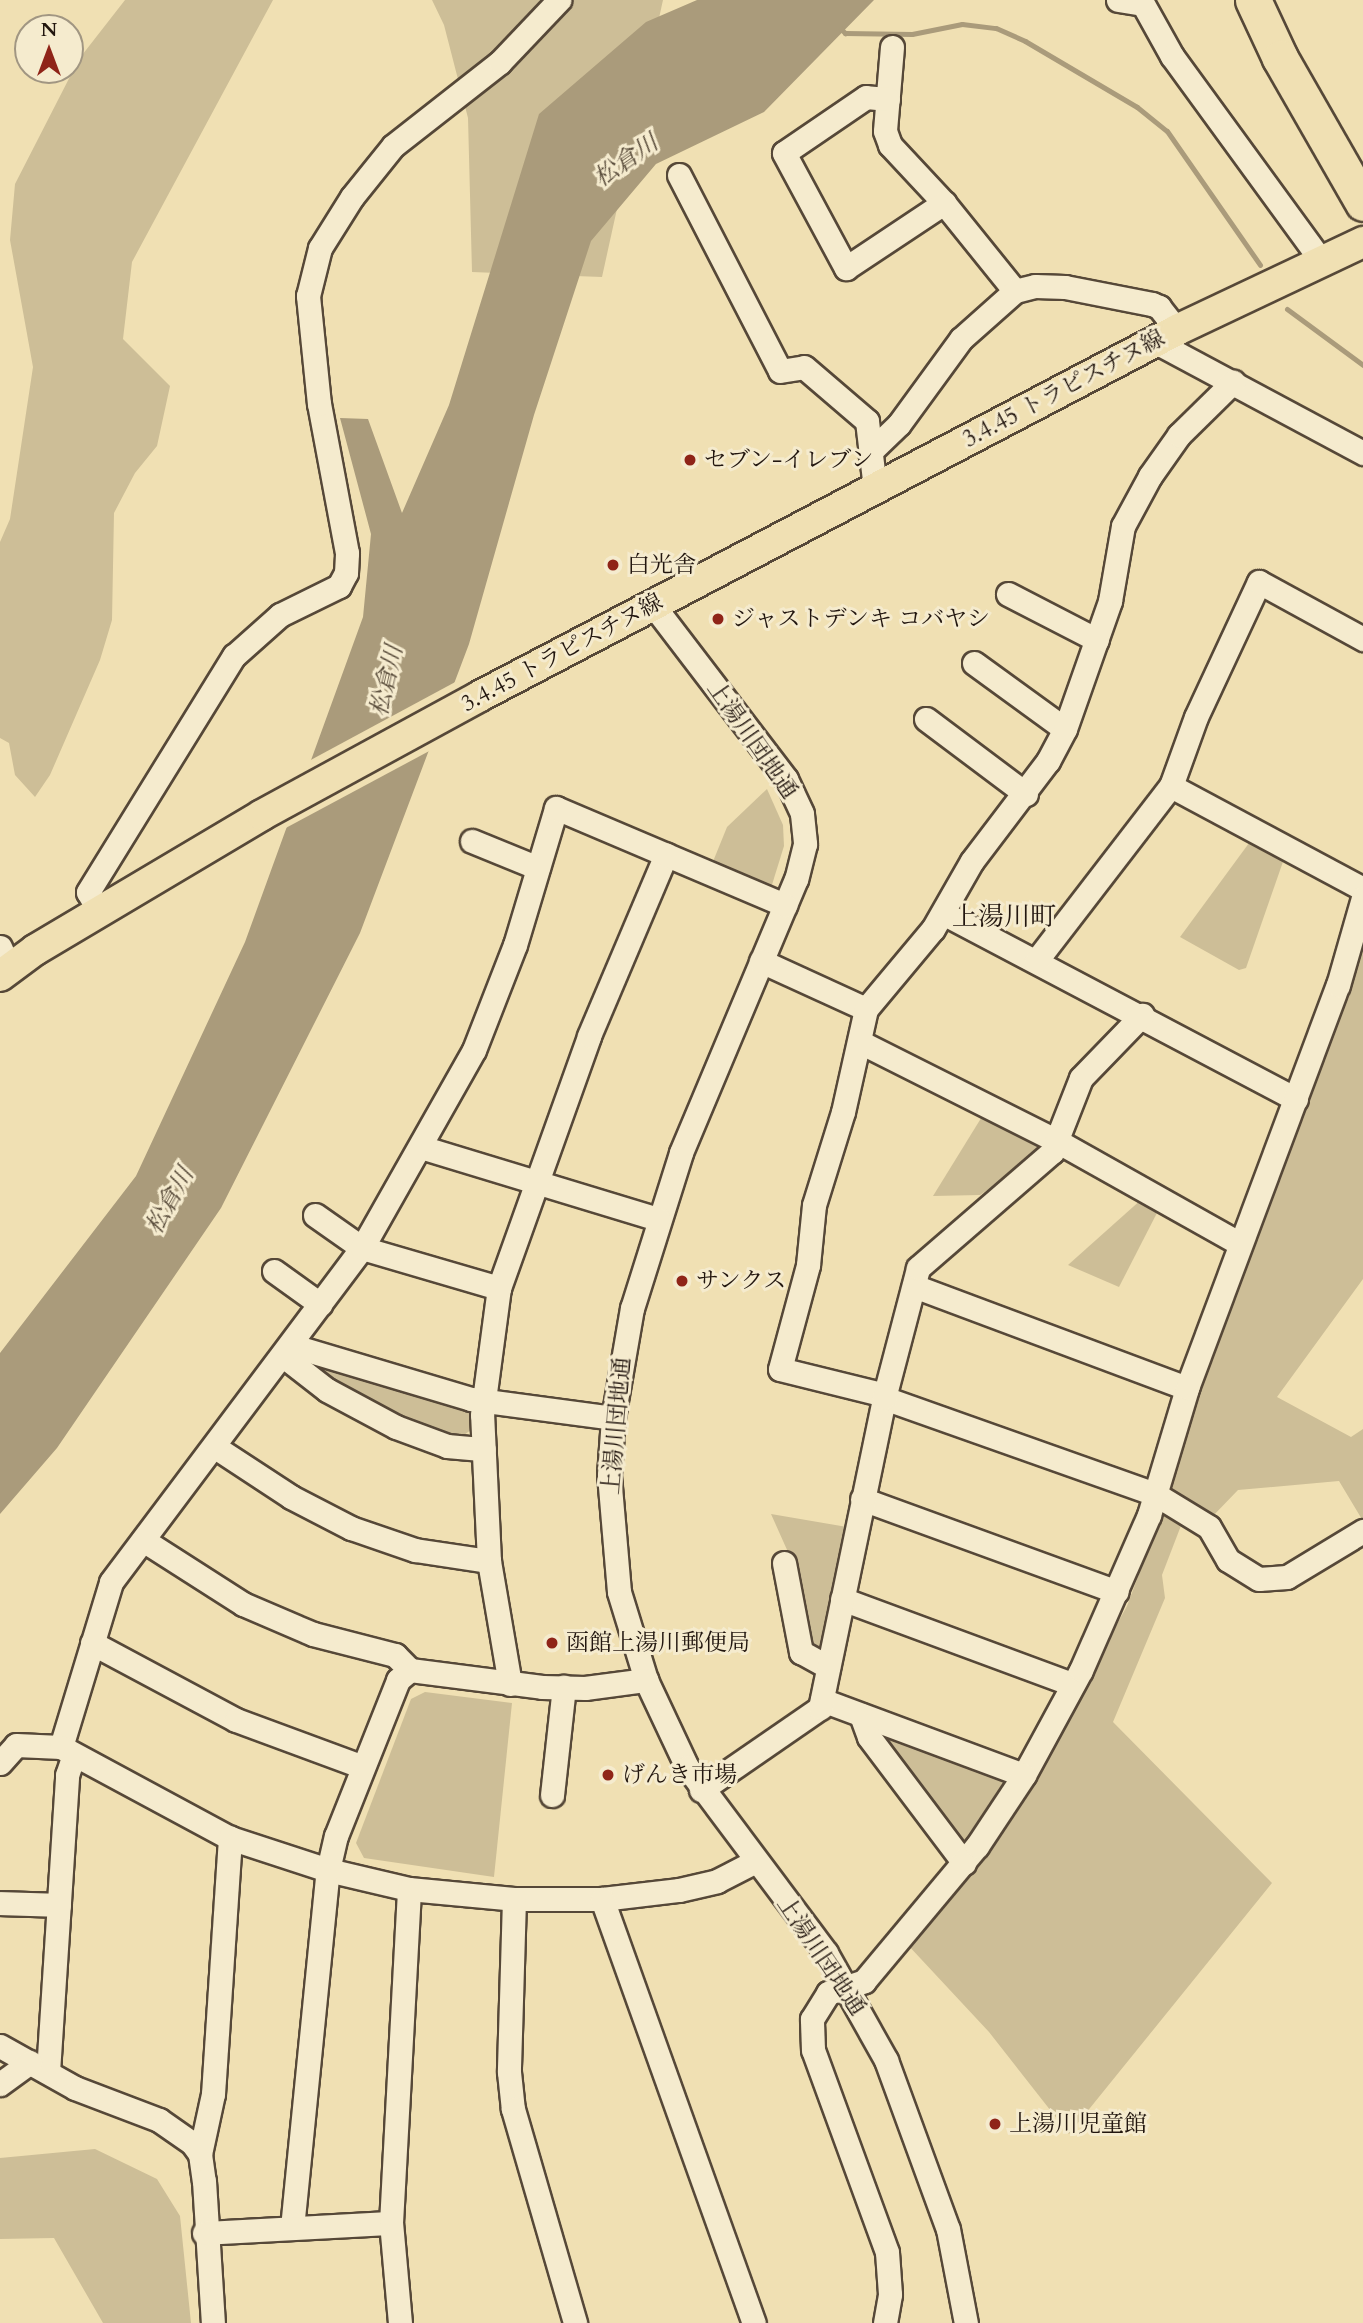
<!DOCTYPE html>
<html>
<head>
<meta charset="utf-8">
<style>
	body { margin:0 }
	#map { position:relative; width:1363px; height:2323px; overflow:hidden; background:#f0e0b3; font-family:Cardo,"Noto Serif JP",serif }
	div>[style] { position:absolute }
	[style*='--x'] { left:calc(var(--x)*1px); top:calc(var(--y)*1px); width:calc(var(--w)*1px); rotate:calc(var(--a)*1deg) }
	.green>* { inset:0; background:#cdbe97 }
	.water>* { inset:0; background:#aa9b7b }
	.pier>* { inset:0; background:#f0e0b3 }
	.stream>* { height:5px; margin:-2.5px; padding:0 2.5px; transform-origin:2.5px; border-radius:2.5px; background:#aa9b7b }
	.roads { filter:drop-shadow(2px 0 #564838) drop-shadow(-2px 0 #564838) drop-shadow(0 2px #564838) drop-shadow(0 -2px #564838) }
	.minor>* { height:23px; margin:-11.5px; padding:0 11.5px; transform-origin:11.5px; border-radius:11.5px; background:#f5ebce }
	.major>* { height:30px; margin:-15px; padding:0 15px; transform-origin:15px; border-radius:15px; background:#f0e0b3 }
	.highway>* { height:35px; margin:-17.5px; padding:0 17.5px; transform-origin:17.5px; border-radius:17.5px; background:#f0e0b3 }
	.dots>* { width:19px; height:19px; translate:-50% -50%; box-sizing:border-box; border:4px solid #f5ebce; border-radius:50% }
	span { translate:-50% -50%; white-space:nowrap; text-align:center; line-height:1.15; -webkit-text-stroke:6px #f5ebce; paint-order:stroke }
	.street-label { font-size:23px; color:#22160f }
	.poi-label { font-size:23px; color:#22160f }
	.left { translate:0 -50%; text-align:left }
	.water-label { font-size:24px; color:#584b3a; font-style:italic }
	.quarter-label { font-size:26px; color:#22160f }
	.north { position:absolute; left:14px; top:14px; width:70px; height:70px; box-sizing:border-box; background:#f5ebce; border:2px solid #a19682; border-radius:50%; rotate:0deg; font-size:19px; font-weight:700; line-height:28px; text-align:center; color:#22160f }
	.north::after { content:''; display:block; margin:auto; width:24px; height:32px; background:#8f2418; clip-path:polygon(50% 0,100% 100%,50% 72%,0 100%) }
</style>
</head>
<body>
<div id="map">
	<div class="green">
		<i style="clip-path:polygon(125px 0,273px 0,132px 262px,123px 339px,170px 386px,157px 446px,135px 473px,114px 513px,112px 620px,100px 660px,50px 775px,35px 797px,15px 775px,9px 743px,0 738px,0 542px,10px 519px,33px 367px,10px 240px,15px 184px,79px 59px)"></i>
		<i style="clip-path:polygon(432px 0,663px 0,602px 277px,472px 272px,468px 118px,444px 25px)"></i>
		<i style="clip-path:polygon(767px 789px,783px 825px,784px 846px,771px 888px,712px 864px,727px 827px)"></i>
		<i style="clip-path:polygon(1252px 839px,1285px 856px,1246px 968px,1239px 970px,1180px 937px)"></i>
		<i style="clip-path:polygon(1363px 930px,1363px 1279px,1277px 1397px,1351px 1437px,1363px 1429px,1363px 1521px,1339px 1481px,1238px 1490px,1211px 1518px,1172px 1493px,1165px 1483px,1194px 1390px)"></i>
		<i style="clip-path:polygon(983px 1115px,1041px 1144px,1017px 1170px,980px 1195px,933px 1196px)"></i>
		<i style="clip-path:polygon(1143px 1198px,1159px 1209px,1119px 1287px,1068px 1265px)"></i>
		<i style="clip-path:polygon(310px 1362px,470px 1408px,471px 1430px,461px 1437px,450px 1436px,379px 1408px,309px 1367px)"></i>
		<i style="clip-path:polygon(1162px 1513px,1182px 1523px,1162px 1575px,1165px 1598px,1113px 1722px,1272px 1883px,1069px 2134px,989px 2032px,907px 1944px,987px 1856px,1029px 1784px,1127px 1606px)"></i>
		<i style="clip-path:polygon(771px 1514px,847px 1527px,821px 1655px,807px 1644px,792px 1561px)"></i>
		<i style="clip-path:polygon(425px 1692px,512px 1703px,494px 1877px,364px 1858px,356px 1843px,411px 1699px)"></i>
		<i style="clip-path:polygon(880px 1730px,1011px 1778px,964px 1849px,877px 1736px)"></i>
		<i style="clip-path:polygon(95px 2149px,157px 2179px,180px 2216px,191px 2323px,103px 2323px,54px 2238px,0 2239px,0 2158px)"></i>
	</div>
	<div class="water">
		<i style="clip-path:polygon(697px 0,874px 0,764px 112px,656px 164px,591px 241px,534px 415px,469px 644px,360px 933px,221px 1208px,57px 1448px,0 1514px,0 1353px,136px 1176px,245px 942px,363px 617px,371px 534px,340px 418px,368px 419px,402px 513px,449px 405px,539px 114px,646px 22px)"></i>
	</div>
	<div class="pier">
		<i style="clip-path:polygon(459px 680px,433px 749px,282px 830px,307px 762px)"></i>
	</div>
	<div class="stream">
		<i style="--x:841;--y:29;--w:6;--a:45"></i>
		<i style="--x:845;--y:33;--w:67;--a:0.9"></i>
		<i style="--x:912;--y:34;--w:51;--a:-11.3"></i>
		<i style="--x:962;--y:24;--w:34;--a:7"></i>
		<i style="--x:996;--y:28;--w:32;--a:24"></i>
		<i style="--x:1025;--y:41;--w:130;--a:30.5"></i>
		<i style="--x:1137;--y:107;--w:38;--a:39"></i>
		<i style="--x:1167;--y:131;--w:163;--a:55.2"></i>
		<i style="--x:1287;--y:309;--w:94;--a:36.4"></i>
	</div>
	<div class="roads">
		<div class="minor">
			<i style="--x:1118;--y:0;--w:25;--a:9"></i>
			<i style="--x:1143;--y:4;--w:60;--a:60.9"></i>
			<i style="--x:1172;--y:56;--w:255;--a:53.9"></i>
			<i style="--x:892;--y:47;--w:84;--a:94.8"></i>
			<i style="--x:885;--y:131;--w:15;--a:70"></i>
			<i style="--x:890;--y:145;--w:79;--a:47"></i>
			<i style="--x:944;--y:203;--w:113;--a:51.1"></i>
			<i style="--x:888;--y:99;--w:22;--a:-175"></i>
			<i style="--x:866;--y:97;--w:99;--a:145.7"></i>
			<i style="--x:784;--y:153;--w:131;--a:61.7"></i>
			<i style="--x:846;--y:268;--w:118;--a:-33.6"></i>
			<i style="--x:679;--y:175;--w:220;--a:62.7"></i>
			<i style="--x:780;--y:371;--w:24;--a:-9"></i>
			<i style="--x:804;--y:367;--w:83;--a:40.6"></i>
			<i style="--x:867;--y:421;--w:67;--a:83.2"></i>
			<i style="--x:1156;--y:342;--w:235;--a:28.2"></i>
			<i style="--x:870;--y:452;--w:40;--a:-44"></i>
			<i style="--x:899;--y:424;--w:105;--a:-53.9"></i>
			<i style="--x:961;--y:339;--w:72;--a:-41.6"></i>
			<i style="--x:1015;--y:291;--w:21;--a:-14"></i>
			<i style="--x:1035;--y:286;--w:30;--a:2"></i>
			<i style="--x:1065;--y:287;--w:89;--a:11.1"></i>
			<i style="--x:1152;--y:304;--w:8;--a:23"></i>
			<i style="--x:1159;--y:307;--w:29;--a:52"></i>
			<i style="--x:1008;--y:594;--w:100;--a:27.3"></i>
			<i style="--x:653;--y:605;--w:219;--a:52.6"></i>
			<i style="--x:786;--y:779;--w:38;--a:65"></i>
			<i style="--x:802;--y:814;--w:30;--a:84"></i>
			<i style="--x:805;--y:844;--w:36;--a:104"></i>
			<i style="--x:796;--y:879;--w:297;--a:112.8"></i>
			<i style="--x:681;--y:1153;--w:163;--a:107.5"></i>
			<i style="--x:632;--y:1308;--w:112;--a:99.8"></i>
			<i style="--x:613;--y:1418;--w:57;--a:94"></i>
			<i style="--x:609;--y:1475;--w:117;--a:85.1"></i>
			<i style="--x:619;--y:1592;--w:92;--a:72.9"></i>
			<i style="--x:646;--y:1680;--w:96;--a:64.8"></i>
			<i style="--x:687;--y:1767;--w:232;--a:53.2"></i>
			<i style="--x:826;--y:1953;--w:123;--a:60.7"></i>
			<i style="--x:886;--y:2060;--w:180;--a:69.9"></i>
			<i style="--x:948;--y:2229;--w:96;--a:79.2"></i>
			<i style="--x:974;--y:663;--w:112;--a:36"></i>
			<i style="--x:926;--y:719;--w:125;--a:36.9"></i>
			<i style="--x:1171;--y:786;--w:218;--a:28.2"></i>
			<i style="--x:472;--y:841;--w:71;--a:22.2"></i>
			<i style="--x:100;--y:912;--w:23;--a:-121"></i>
			<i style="--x:88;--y:892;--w:278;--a:-58.3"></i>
			<i style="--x:234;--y:656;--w:62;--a:-41.7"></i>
			<i style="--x:280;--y:615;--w:66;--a:-26.2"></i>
			<i style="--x:339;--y:586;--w:15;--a:-62"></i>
			<i style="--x:346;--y:573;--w:20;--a:-87"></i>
			<i style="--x:347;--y:553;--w:152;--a:-100.6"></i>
			<i style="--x:319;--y:404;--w:109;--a:-95.8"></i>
			<i style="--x:308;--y:296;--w:49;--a:-76"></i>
			<i style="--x:320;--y:248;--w:60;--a:-57.9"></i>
			<i style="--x:352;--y:197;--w:65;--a:-51.2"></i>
			<i style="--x:393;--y:146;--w:136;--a:-38.1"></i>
			<i style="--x:500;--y:62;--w:86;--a:-46.4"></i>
			<i style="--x:943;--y:913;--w:399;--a:27.8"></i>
			<i style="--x:0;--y:947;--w:24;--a:66"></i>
			<i style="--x:761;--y:961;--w:115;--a:24.6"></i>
			<i style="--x:1036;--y:961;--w:221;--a:-52.4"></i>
			<i style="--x:1171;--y:786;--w:73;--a:-70.1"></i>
			<i style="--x:1196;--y:717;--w:149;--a:-65"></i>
			<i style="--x:1259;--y:582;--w:119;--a:28.7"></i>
			<i style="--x:860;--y:1042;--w:220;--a:26.7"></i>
			<i style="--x:1057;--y:1141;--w:209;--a:29.3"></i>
			<i style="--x:421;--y:1147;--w:248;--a:16.9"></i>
			<i style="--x:315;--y:1215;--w:57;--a:35.1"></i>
			<i style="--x:362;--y:1248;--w:143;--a:16.3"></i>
			<i style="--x:274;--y:1271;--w:57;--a:35.7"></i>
			<i style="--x:914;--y:1286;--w:291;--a:20.5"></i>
			<i style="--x:290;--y:1345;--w:189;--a:16.6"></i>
			<i style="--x:471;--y:1399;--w:143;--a:7.6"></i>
			<i style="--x:282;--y:1355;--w:57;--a:37.9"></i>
			<i style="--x:327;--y:1390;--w:78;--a:28.2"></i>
			<i style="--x:396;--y:1427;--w:54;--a:20.4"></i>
			<i style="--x:447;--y:1446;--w:37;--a:5"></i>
			<i style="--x:885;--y:1395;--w:108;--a:-166.1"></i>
			<i style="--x:780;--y:1369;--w:108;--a:-74.9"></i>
			<i style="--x:808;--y:1265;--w:60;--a:-84.3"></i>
			<i style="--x:814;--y:1205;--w:97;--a:-72.7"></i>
			<i style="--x:843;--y:1112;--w:106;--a:-77.4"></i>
			<i style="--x:866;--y:1009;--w:104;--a:-50.1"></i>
			<i style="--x:933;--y:929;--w:78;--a:-60.2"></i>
			<i style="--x:972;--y:861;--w:126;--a:-52.8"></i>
			<i style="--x:1048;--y:761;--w:36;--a:-62"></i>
			<i style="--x:1065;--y:729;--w:136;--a:-70.6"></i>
			<i style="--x:1110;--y:601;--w:76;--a:-80.2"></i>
			<i style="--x:1123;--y:526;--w:57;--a:-61.6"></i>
			<i style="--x:1150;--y:476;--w:50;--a:-54.7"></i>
			<i style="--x:1179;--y:435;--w:76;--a:-44.5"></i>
			<i style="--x:884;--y:1398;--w:288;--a:19.5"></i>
			<i style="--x:1155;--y:1494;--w:63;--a:31.4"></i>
			<i style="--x:1209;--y:1527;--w:38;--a:60"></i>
			<i style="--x:1228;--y:1560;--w:36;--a:32"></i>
			<i style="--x:1259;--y:1579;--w:28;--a:-4"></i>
			<i style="--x:1287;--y:1577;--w:89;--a:-31.2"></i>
			<i style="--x:215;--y:1447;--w:91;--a:33.3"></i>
			<i style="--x:291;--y:1497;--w:68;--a:27.3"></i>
			<i style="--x:351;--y:1528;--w:68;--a:19"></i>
			<i style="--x:415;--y:1550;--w:75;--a:8.5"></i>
			<i style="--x:862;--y:1499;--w:271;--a:20"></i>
			<i style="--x:143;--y:1540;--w:119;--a:32.6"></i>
			<i style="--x:243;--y:1604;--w:76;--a:23.2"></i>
			<i style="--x:313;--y:1634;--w:85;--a:14.4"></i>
			<i style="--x:395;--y:1655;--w:21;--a:45"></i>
			<i style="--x:784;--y:1563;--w:91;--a:79.2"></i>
			<i style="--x:801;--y:1652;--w:31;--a:29"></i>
			<i style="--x:842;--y:1599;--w:245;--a:20.3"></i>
			<i style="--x:92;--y:1643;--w:163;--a:28.1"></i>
			<i style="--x:236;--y:1720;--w:135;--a:20.3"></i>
			<i style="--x:510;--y:1684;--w:125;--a:-99.7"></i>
			<i style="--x:489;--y:1561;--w:146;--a:-92.7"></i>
			<i style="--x:482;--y:1415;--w:128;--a:-82.4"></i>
			<i style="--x:499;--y:1288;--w:268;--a:-70.3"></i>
			<i style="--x:589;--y:1036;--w:197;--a:-67"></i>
			<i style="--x:822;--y:1700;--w:215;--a:20.4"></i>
			<i style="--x:1024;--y:1775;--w:119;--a:-61.5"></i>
			<i style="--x:1081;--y:1670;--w:169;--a:-66.3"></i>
			<i style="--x:1149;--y:1515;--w:133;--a:-73.3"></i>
			<i style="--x:1187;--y:1388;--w:430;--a:-69.5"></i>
			<i style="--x:1338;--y:985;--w:91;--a:-74"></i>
			<i style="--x:861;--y:1715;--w:23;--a:70"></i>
			<i style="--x:869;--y:1737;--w:158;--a:53"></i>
			<i style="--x:61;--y:1747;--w:172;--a:-73.1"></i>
			<i style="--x:111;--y:1582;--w:418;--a:-53.1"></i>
			<i style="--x:362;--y:1248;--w:227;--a:-60.5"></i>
			<i style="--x:474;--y:1050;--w:113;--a:-68.7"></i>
			<i style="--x:515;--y:945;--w:143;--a:-73.3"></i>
			<i style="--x:556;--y:808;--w:249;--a:23"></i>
			<i style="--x:0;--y:1763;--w:24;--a:-48"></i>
			<i style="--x:16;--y:1745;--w:45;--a:2.5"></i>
			<i style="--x:61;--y:1747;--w:192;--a:28.3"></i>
			<i style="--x:230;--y:1838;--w:103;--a:18.1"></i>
			<i style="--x:328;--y:1870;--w:83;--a:13.2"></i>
			<i style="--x:409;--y:1889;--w:105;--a:5.4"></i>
			<i style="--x:514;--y:1899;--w:88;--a:0"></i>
			<i style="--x:602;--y:1899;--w:78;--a:-6.7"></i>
			<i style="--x:679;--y:1890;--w:39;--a:-13"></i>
			<i style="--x:717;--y:1881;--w:42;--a:-27.2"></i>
			<i style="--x:701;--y:1790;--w:145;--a:-34.6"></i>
			<i style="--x:820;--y:1708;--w:317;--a:-78.3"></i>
			<i style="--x:884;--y:1398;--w:134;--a:-75.3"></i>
			<i style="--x:918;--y:1268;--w:177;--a:-40.9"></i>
			<i style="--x:1052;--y:1152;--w:79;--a:-68.6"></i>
			<i style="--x:1081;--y:1078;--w:88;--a:-45.9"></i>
			<i style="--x:552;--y:1795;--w:109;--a:-83.7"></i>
			<i style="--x:514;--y:1899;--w:173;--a:91.7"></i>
			<i style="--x:509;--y:2072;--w:37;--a:84"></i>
			<i style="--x:513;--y:2109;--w:223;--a:73.8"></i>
			<i style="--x:602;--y:1899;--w:450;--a:70.3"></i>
			<i style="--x:0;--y:1903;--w:59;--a:1.9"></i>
			<i style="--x:0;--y:2046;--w:86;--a:29.2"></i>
			<i style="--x:75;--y:2088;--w:90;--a:20.9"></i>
			<i style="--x:159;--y:2120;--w:40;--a:34.9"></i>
			<i style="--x:192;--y:2143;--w:14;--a:54"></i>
			<i style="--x:200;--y:2154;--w:27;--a:82"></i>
			<i style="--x:204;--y:2181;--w:142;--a:86.4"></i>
			<i style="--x:48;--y:2072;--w:298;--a:-86.3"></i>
			<i style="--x:67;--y:1775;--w:21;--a:-71"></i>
			<i style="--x:0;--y:2084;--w:37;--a:-36"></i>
			<i style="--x:200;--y:2154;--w:61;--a:-77.8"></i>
			<i style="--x:213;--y:2094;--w:257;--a:-86.2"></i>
			<i style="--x:292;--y:2228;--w:360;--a:-84.3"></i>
			<i style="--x:328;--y:1870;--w:35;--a:-77"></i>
			<i style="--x:336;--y:1836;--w:168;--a:-68.3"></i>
			<i style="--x:398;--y:1680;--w:16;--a:-40"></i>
			<i style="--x:410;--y:1670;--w:133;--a:7.3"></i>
			<i style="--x:542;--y:1687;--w:43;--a:1.3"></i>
			<i style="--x:585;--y:1688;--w:62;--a:-7.5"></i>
			<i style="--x:204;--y:2233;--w:187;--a:-3.1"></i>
			<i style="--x:400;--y:2323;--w:100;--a:-95.1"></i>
			<i style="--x:391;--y:2223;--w:334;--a:-86.9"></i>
			<i style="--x:885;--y:2323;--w:29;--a:-80"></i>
			<i style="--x:890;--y:2294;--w:42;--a:-94.1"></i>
			<i style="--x:887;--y:2252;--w:215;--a:-110.1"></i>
			<i style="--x:813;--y:2050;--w:31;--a:-92"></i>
			<i style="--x:812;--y:2019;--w:31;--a:-58"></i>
			<i style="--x:828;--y:1993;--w:38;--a:-18"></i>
			<i style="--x:864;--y:1981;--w:176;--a:-50.1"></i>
			<i style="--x:977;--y:1846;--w:85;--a:-56.5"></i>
		</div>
		<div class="major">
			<i style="--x:0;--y:976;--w:44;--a:-36.6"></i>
			<i style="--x:35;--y:950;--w:264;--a:-30.7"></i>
			<i style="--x:262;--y:815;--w:248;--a:-28.6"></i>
			<i style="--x:480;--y:696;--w:787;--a:-27.7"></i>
			<i style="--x:1177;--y:330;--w:206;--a:-25.3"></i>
		</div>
		<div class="highway">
			<i style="--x:1253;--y:0;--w:64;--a:65"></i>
			<i style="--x:1280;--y:58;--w:167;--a:60.2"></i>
		</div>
	</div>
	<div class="dots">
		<i style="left:690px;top:460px;background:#8f2418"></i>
		<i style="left:613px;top:565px;background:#8f2418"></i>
		<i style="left:718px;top:619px;background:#8f2418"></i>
		<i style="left:682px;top:1281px;background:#8f2418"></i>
		<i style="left:552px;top:1643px;background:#8f2418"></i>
		<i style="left:608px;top:1775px;background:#8f2418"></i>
		<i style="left:995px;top:2124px;background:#8f2418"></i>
	</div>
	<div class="street-label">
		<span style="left:1064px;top:389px;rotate:-28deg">3.4.45 トラピスチヌ線</span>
		<span style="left:562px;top:653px;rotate:-28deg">3.4.45 トラピスチヌ線</span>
		<span style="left:752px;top:740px;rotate:55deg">上湯川団地通</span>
		<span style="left:617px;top:1426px;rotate:-85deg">上湯川団地通</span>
		<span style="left:821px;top:1956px;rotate:56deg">上湯川団地通</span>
	</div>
	<div class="poi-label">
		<span class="left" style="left:704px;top:460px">セブン-イレブン</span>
		<span class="left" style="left:627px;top:565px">白光舎</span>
		<span class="left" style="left:732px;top:619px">ジャストデンキ コバヤシ</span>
		<span class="left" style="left:696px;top:1281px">サンクス</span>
		<span class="left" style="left:566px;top:1643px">函館上湯川郵便局</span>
		<span class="left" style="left:622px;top:1775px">げんき市場</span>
		<span class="left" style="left:1009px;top:2124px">上湯川児童館</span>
	</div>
	<div class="water-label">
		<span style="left:626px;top:161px;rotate:-35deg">松倉川</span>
		<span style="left:387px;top:681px;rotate:-77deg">松倉川</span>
		<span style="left:170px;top:1201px;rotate:-61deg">松倉川</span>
	</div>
	<div class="quarter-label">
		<span style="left:1004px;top:917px">上湯川町</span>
	</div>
	<div class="north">N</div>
</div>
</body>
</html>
